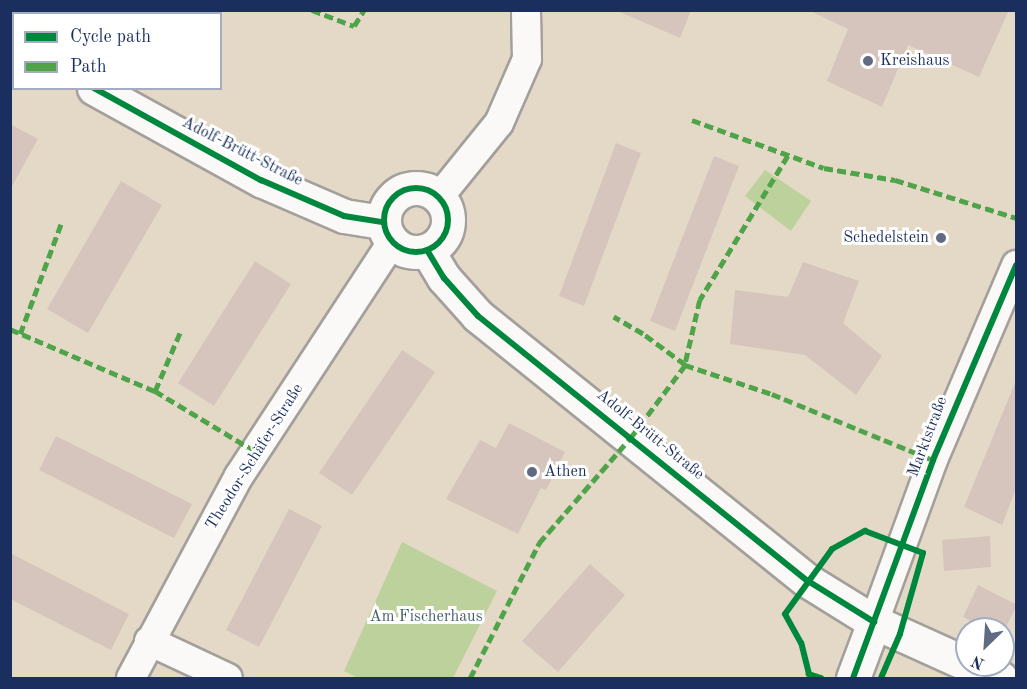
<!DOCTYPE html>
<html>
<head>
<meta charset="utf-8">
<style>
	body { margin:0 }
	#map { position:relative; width:1027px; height:689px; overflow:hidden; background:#e4d9c7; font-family:"Old Standard TT",serif }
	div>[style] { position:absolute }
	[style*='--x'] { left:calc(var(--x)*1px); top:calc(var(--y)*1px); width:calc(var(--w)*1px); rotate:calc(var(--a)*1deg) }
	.green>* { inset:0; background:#bdd19c }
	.building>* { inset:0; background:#d6c5bd }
	.roads { filter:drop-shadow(2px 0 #a39f9b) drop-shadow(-2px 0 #a39f9b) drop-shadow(0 2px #a39f9b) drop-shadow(0 -2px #a39f9b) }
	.minor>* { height:28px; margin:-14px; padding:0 14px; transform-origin:14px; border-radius:14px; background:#fbf9f7 }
	.major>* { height:33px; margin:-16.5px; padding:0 16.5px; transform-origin:16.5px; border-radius:16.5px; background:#fbf9f7 }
	.major>.ring { margin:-16.5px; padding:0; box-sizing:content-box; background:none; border:33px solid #fbf9f7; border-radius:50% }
	.quiet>* { height:4.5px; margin-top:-2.25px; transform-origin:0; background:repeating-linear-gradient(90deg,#4fa44a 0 9px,transparent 0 13.5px) }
	.cycleway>* { height:6px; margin:-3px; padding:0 3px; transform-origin:3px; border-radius:3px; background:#00873e }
	.cycleway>.ring { margin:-3px; padding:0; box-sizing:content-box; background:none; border:6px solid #00873e; border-radius:50% }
	.dots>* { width:16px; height:16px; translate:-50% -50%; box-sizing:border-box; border:3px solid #fff; border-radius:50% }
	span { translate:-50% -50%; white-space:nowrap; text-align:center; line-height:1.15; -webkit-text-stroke:6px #fff; paint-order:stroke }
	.poi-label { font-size:16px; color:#1b2f5e }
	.left { translate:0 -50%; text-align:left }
	.right { translate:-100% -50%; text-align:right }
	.street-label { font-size:16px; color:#1b2f5e }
	.park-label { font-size:16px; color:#425e66 }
	.frame { position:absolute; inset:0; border:12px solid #1b2f5e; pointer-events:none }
	.legend { position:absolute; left:12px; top:12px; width:210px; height:78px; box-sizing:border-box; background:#fff; border:2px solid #a4acbf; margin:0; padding:8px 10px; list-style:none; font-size:18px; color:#1b2f5e }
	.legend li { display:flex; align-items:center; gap:12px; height:30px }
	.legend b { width:30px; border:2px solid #a4acbf }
	.north { position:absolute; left:955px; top:617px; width:60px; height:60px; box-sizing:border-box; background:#fff; border:2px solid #a4acbf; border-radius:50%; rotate:205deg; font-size:16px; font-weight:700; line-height:24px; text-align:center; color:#1b2f5e }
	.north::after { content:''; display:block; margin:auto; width:21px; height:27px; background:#616a83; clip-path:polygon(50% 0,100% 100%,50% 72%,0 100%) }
</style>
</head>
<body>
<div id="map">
	<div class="green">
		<i style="clip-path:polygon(765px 170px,811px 201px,791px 231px,745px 196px)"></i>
		<i style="clip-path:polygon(402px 542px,497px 591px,453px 678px,358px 678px,344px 671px)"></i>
	</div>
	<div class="building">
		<i style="clip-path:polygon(615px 10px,691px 10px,680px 38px)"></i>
		<i style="clip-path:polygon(808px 10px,1009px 10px,979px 77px,908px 45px,882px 107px,827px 81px,848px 29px)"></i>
		<i style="clip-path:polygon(10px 124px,38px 139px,10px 190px)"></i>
		<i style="clip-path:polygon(616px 143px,641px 153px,584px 306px,559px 296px)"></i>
		<i style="clip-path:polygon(714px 156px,739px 166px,675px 331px,650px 321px)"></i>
		<i style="clip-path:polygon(121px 181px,162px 205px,88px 333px,47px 309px)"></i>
		<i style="clip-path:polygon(255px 261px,291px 284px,214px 406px,178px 383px)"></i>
		<i style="clip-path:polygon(803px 262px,859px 281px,843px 323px,882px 356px,856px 395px,805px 355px,730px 344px,735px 290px,788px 297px)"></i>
		<i style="clip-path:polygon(402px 350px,435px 372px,352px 495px,319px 473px)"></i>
		<i style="clip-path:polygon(1017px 378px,1017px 486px,1002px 525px,964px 507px)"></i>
		<i style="clip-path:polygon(509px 423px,565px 452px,546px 490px,541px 488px,518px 534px,446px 499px,480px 440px,496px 448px)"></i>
		<i style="clip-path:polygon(56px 436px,192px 504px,174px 538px,39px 470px)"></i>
		<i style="clip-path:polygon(289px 509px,322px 526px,259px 647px,226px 630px)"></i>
		<i style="clip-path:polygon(990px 536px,991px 567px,944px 571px,942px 540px)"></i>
		<i style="clip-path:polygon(10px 553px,129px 614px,111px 650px,10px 599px)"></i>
		<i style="clip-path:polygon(590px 564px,625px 595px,558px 672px,522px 641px)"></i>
		<i style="clip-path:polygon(978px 585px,1017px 605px,1005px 629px,987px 629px,963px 617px)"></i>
	</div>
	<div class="roads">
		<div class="minor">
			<i style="--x:25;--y:14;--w:4;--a:-63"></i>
			<i style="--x:439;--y:197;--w:95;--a:-51"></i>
			<i style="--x:499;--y:123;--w:70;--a:-66.4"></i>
			<i style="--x:527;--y:59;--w:49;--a:-91.2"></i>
			<i style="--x:874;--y:622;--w:172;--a:-70"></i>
			<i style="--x:933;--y:460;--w:212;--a:-66.9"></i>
			<i style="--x:149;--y:641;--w:87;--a:25.1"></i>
			<i style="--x:131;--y:678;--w:229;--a:-61.9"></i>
			<i style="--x:239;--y:476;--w:280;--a:-56.8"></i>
		</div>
		<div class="major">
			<i style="--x:10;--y:43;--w:4;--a:27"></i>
			<i style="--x:94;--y:88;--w:191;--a:28.9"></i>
			<i style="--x:261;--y:180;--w:90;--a:23.4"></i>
			<i style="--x:344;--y:216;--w:39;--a:9"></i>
			<i class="ring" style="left:384px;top:188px;width:31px;height:31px"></i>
			<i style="--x:427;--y:250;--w:33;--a:59"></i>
			<i style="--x:444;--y:278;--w:51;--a:48.2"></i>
			<i style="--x:478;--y:316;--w:423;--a:38.8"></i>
			<i style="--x:808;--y:581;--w:78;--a:31.8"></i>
			<i style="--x:874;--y:622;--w:102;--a:24.3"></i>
			<i style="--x:970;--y:665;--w:33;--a:23"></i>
			<i style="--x:853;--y:678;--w:60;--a:-69.4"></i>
		</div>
	</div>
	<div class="quiet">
		<i style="--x:312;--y:10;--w:45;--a:20.9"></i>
		<i style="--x:354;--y:26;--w:19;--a:-58"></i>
		<i style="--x:692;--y:120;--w:140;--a:20"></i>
		<i style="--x:824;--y:168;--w:72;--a:9.6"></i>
		<i style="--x:895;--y:180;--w:127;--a:17.4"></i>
		<i style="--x:788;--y:156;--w:169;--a:121.4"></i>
		<i style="--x:700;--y:300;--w:67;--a:103"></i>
		<i style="--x:685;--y:365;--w:92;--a:18.4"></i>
		<i style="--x:772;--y:394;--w:174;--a:22.3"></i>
		<i style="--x:10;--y:329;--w:158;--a:23.2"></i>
		<i style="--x:155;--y:391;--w:118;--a:31.1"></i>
		<i style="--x:20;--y:334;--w:117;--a:-69.6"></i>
		<i style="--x:155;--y:391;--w:66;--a:-66.9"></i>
		<i style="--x:470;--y:678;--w:152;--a:-62.9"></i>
		<i style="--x:539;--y:543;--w:140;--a:-49"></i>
		<i style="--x:631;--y:437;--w:90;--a:-53.1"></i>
		<i style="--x:685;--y:365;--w:52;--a:-143.6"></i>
		<i style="--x:643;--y:334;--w:34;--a:-150"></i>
	</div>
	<div class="cycleway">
		<i style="--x:94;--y:88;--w:191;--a:28.9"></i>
		<i style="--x:261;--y:180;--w:90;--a:23.4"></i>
		<i style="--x:344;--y:216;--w:39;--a:9"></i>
		<i class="ring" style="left:384px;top:188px;width:58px;height:58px"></i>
		<i style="--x:427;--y:250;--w:33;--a:59"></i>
		<i style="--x:444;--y:278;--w:51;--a:48.2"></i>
		<i style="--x:478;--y:316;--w:423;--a:38.8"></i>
		<i style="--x:808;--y:581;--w:78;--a:31.8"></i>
		<i style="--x:821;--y:678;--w:13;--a:-162"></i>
		<i style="--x:809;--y:674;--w:32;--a:-104"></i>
		<i style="--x:801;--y:643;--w:33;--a:-119"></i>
		<i style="--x:785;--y:614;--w:80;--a:-54.1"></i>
		<i style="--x:832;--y:549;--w:38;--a:-29"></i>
		<i style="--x:865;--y:531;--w:62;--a:20.8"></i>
		<i style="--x:923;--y:553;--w:84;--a:105.9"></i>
		<i style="--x:900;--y:634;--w:48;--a:113.4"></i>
		<i style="--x:853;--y:678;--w:232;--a:-69.8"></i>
		<i style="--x:933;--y:460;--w:212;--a:-66.9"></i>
	</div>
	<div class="dots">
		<i style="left:868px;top:61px;background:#616a83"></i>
		<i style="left:941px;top:238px;background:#616a83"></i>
		<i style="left:532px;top:472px;background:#616a83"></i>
	</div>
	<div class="poi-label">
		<span class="left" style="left:880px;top:61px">Kreishaus</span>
		<span class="right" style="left:929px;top:238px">Schedelstein</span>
		<span class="left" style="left:544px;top:472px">Athen</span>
	</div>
	<div class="street-label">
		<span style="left:242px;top:152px;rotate:27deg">Adolf-Brütt-Straße</span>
		<span style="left:650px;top:435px;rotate:39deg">Adolf-Brütt-Straße</span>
		<span style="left:928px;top:437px;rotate:-69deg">Marktstraße</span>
		<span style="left:255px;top:457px;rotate:-58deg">Theodor-Schäfer-Straße</span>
	</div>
	<div class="park-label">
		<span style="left:426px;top:617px">Am Fischerhaus</span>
	</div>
	<div class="frame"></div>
	<ul class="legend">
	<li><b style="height:8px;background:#00873e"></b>Cycle path</li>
	<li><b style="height:8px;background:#4fa44a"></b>Path</li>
	</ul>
	<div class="north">N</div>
</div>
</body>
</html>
